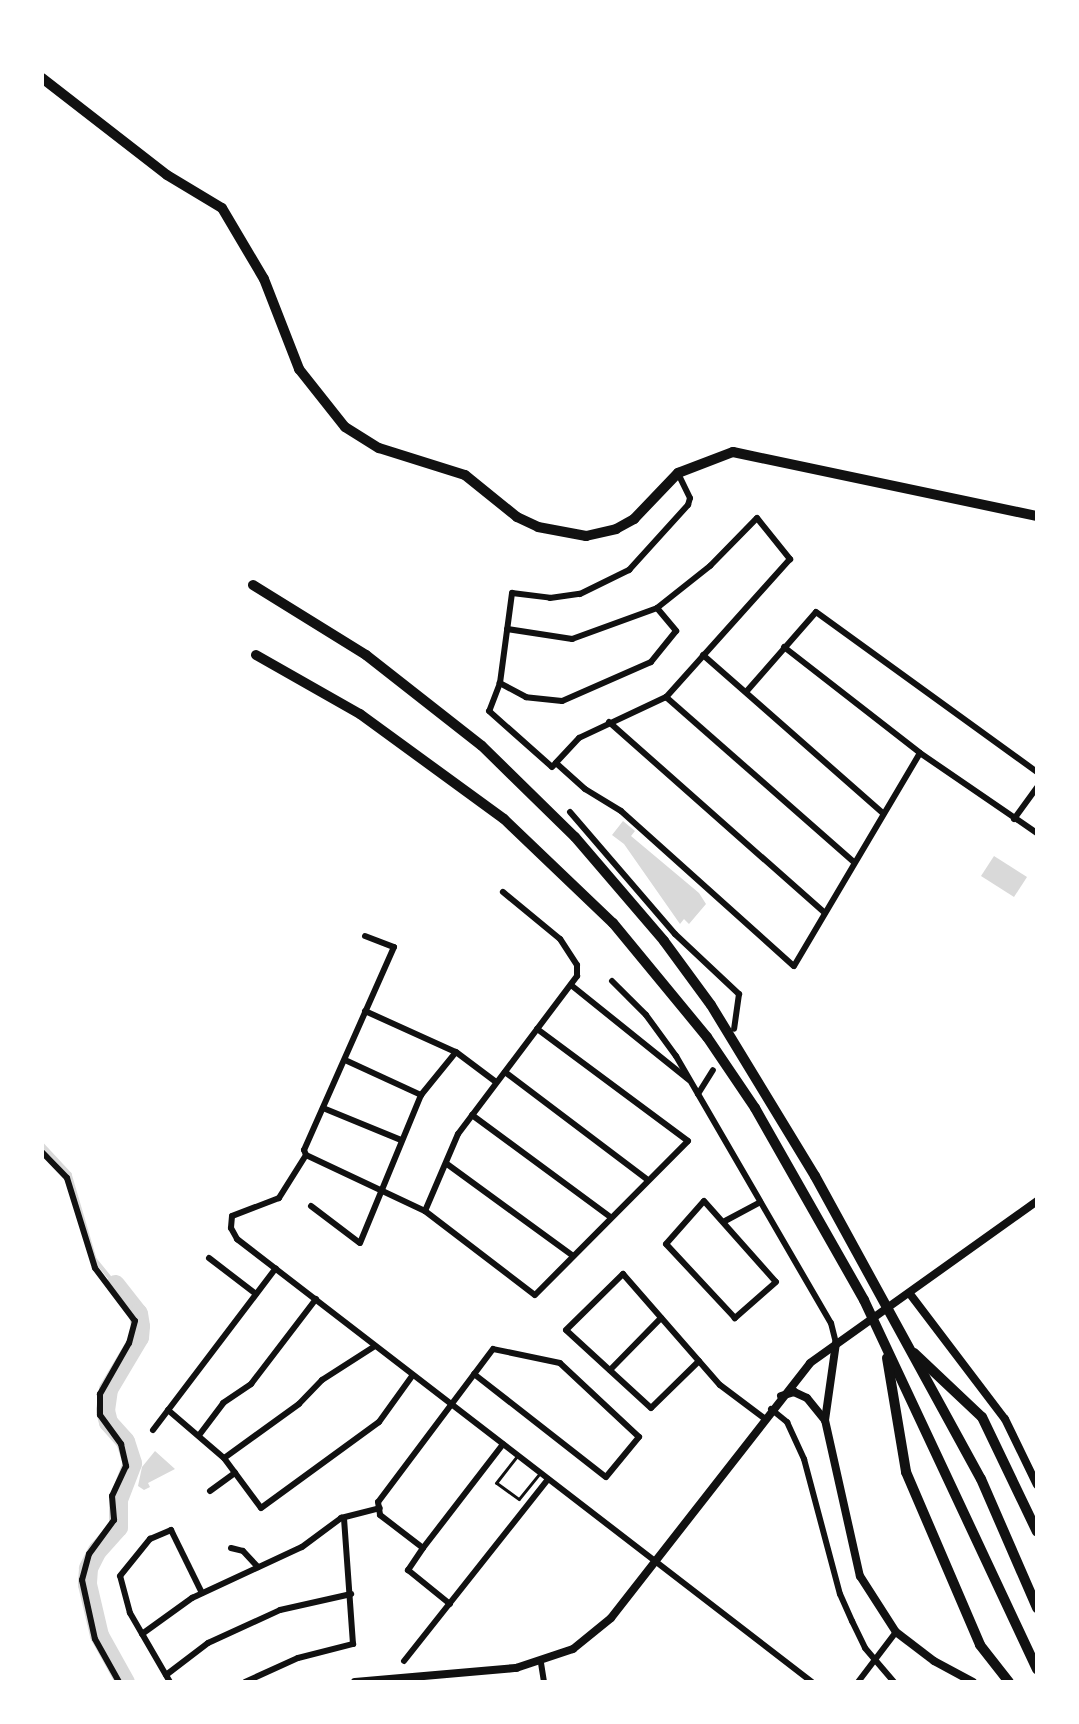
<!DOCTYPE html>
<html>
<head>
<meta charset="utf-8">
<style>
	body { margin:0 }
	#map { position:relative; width:1079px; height:1724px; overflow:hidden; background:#fff; font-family:Raleway,sans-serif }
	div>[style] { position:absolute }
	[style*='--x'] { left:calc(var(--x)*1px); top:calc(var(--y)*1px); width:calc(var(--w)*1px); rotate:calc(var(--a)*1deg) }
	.water>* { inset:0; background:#d9d9d9 }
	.stream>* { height:3.5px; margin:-1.75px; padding:0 1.75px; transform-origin:1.75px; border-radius:1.75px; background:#d9d9d9 }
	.river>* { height:19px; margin:-9.5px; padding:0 9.5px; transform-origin:9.5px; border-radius:9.5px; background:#d9d9d9 }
	.service>* { height:2.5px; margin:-1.25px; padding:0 1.25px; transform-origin:1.25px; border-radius:1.25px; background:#111 }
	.minor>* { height:6px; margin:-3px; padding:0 3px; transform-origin:3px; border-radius:3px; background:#111 }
	.tertiary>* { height:8px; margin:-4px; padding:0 4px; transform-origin:4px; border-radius:4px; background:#111 }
	.trunk>* { height:10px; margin:-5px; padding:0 5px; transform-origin:5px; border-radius:5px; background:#111 }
	.motorway>* { height:10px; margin:-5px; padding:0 5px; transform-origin:5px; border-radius:5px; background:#111 }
	span { translate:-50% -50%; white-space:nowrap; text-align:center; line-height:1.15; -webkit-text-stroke:7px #fff; paint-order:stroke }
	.frame { position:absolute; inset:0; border:44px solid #fff; pointer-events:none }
</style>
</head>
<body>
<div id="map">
	<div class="water">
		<i style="clip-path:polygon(623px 821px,635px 831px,631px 836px,699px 893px,706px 904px,689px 924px,684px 919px,680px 924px,624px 844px,612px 835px)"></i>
		<i style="clip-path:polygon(994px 856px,1027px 877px,1014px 897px,981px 876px)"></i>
		<i style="clip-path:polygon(155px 1451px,175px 1469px,148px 1483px,150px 1487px,144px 1490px,138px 1486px,142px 1467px)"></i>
	</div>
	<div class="stream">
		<i style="--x:42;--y:1144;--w:41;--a:47"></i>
		<i style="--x:70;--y:1174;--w:89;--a:73.6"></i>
		<i style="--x:95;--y:1259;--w:32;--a:51"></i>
	</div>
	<div class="river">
		<i style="--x:115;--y:1284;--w:37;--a:52"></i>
		<i style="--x:138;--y:1313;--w:13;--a:81"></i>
		<i style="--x:140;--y:1326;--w:11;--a:95"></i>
		<i style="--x:139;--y:1337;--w:61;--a:120.8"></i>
		<i style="--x:108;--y:1389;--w:21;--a:98"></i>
		<i style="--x:105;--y:1410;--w:12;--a:76"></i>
		<i style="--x:108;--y:1422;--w:25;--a:48"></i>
		<i style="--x:125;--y:1441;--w:23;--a:72"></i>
		<i style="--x:132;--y:1463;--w:39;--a:111"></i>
		<i style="--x:118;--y:1499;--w:28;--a:90"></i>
		<i style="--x:118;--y:1527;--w:31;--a:132"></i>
		<i style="--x:97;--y:1550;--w:20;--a:117"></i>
		<i style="--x:88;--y:1568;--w:16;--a:94"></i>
		<i style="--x:87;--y:1584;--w:52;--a:76.8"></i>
		<i style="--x:99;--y:1635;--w:54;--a:61"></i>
	</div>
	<div class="service">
		<i style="--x:517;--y:1457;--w:33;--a:128"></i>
		<i style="--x:497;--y:1483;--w:27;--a:36"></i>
		<i style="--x:519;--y:1499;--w:33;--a:-51"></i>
	</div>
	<div class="minor">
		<i style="--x:657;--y:608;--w:30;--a:50"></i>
		<i style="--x:676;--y:631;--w:40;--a:129"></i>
		<i style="--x:651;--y:662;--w:97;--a:156.3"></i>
		<i style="--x:562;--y:701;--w:36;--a:-174"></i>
		<i style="--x:526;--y:697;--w:30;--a:-152"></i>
		<i style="--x:500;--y:683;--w:91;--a:-82.4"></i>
		<i style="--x:512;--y:593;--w:38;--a:7"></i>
		<i style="--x:550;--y:598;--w:30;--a:-8"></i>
		<i style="--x:580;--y:594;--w:55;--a:-26.1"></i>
		<i style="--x:629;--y:570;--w:88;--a:-47.8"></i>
		<i style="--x:688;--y:505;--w:7;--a:-74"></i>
		<i style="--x:690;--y:498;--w:28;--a:-116"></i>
		<i style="--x:507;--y:629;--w:66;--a:8.7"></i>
		<i style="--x:572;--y:639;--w:90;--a:-20"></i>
		<i style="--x:657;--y:608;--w:68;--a:-38.4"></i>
		<i style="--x:710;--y:566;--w:67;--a:-45.6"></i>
		<i style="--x:757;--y:518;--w:53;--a:51.2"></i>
		<i style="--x:790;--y:559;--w:186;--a:131.9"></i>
		<i style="--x:666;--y:697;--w:96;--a:154.8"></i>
		<i style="--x:579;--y:738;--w:34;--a:133"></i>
		<i style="--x:556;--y:763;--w:39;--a:42"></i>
		<i style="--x:585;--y:789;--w:42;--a:31.4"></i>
		<i style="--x:621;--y:811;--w:232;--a:41.9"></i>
		<i style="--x:794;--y:966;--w:247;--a:-59.4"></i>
		<i style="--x:784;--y:647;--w:172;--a:37.9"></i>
		<i style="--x:920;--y:753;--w:142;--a:34.4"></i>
		<i style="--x:703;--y:655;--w:240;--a:41.3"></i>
		<i style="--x:500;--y:683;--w:30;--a:111"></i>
		<i style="--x:489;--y:711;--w:84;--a:41.6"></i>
		<i style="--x:552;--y:767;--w:6;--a:-45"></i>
		<i style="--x:746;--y:692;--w:106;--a:-48.8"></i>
		<i style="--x:816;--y:612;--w:273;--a:35.9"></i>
		<i style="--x:666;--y:697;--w:250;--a:41.3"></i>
		<i style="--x:609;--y:722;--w:288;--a:41.5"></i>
		<i style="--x:570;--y:812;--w:161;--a:49.3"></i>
		<i style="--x:675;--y:934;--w:88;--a:43.2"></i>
		<i style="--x:739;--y:994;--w:35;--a:98"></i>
		<i style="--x:1014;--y:819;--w:39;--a:-54"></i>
		<i style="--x:365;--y:936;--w:31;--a:21"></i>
		<i style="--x:394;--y:947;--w:222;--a:113.9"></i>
		<i style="--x:304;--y:1150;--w:5;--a:68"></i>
		<i style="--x:306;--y:1155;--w:132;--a:25.2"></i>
		<i style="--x:425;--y:1211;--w:138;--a:37.4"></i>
		<i style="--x:535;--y:1295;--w:217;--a:-45.2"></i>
		<i style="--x:688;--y:1141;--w:188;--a:-143.4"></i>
		<i style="--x:612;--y:981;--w:48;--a:45"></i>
		<i style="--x:646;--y:1015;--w:51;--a:53.8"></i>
		<i style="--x:676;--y:1056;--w:309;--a:59.9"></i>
		<i style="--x:831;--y:1323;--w:21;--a:76"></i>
		<i style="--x:571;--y:985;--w:151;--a:38.8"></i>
		<i style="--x:365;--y:1011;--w:100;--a:24.3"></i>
		<i style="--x:456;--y:1052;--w:50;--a:36.9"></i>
		<i style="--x:345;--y:1060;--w:84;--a:24.7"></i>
		<i style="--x:505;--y:1072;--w:179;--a:37.1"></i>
		<i style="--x:698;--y:1094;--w:28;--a:-58"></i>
		<i style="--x:323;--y:1108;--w:84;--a:22.3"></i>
		<i style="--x:472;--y:1115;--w:170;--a:36.4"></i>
		<i style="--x:42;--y:1152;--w:36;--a:46"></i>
		<i style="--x:67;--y:1178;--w:94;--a:72.7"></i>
		<i style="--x:95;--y:1268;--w:66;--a:53"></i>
		<i style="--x:135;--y:1321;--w:23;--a:105"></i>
		<i style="--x:129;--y:1343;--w:59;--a:119.6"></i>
		<i style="--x:100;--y:1394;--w:21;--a:90"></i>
		<i style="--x:100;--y:1415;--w:36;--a:54"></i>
		<i style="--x:121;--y:1444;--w:23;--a:77"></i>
		<i style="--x:126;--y:1466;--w:33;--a:115"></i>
		<i style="--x:112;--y:1496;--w:24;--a:85"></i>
		<i style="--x:114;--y:1520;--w:42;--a:126.3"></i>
		<i style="--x:89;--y:1554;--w:27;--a:105"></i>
		<i style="--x:82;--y:1580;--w:60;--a:77.6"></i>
		<i style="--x:95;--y:1639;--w:49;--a:60.8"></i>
		<i style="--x:306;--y:1155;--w:51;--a:122.1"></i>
		<i style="--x:279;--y:1198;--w:50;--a:159"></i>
		<i style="--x:232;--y:1216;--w:12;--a:95"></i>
		<i style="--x:231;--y:1228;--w:13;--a:61"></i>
		<i style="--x:237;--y:1239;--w:726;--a:37.61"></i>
		<i style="--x:447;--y:1164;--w:156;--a:36.1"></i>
		<i style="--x:704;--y:1201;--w:108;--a:48.4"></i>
		<i style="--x:776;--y:1282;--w:55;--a:138.7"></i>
		<i style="--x:735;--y:1318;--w:101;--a:-133"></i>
		<i style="--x:666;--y:1244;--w:57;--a:-48.5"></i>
		<i style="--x:311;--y:1206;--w:61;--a:37.1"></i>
		<i style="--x:360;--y:1243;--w:160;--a:-67.6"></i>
		<i style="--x:421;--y:1095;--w:55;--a:-50.9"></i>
		<i style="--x:425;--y:1211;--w:84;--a:-66.8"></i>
		<i style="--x:458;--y:1134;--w:198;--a:-53"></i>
		<i style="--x:577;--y:976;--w:11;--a:-90"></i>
		<i style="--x:577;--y:965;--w:31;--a:-123"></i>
		<i style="--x:560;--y:939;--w:74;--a:-140.5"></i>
		<i style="--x:725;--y:1221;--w:40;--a:-28"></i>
		<i style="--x:209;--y:1258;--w:59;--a:37.5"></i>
		<i style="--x:375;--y:1346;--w:63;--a:147.3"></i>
		<i style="--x:322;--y:1380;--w:33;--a:134"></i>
		<i style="--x:299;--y:1404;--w:92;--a:144.2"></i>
		<i style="--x:224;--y:1458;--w:62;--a:53.5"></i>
		<i style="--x:261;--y:1508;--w:146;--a:-36.1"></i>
		<i style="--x:379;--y:1422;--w:57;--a:-54.3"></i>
		<i style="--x:699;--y:1361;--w:67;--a:135.6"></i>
		<i style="--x:651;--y:1408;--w:115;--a:-137.5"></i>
		<i style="--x:566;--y:1330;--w:80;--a:-44.5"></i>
		<i style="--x:623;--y:1274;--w:147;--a:48.9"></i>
		<i style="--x:720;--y:1385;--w:55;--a:36.9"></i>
		<i style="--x:610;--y:1370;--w:73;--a:-45.6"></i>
		<i style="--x:474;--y:1374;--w:167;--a:38"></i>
		<i style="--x:606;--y:1477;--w:52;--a:-50.5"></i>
		<i style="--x:639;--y:1437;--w:108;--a:-136.9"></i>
		<i style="--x:560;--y:1363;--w:68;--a:-168.2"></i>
		<i style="--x:493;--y:1349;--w:191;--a:126.9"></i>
		<i style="--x:378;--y:1502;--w:13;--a:81"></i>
		<i style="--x:380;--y:1515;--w:54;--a:37.5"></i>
		<i style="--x:423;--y:1548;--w:131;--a:-52.4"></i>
		<i style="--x:771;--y:1409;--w:21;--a:39"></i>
		<i style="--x:787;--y:1422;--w:41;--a:65.3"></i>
		<i style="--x:804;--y:1459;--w:140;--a:75.1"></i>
		<i style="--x:840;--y:1594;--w:30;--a:66"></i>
		<i style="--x:852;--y:1621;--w:30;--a:64"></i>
		<i style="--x:865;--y:1648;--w:45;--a:49.5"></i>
		<i style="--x:168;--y:1410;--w:74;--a:40.6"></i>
		<i style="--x:153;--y:1430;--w:203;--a:-52.8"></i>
		<i style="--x:200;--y:1434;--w:39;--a:-53"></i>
		<i style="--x:223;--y:1403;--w:34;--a:-34"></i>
		<i style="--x:251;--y:1384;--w:107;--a:-52.6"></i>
		<i style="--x:210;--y:1491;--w:31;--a:-36"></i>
		<i style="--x:231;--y:1548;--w:12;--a:14"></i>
		<i style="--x:243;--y:1551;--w:22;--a:47"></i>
		<i style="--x:423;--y:1548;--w:27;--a:124"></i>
		<i style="--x:408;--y:1570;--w:54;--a:39"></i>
		<i style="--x:142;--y:1634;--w:62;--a:-35.8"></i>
		<i style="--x:192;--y:1598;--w:121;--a:-24.9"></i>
		<i style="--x:302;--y:1547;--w:49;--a:-36.6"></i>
		<i style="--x:341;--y:1518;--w:40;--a:-14.4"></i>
		<i style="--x:404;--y:1661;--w:232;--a:-51.6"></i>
		<i style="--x:541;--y:1663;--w:19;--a:81"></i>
		<i style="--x:166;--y:1675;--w:53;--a:-37.3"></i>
		<i style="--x:208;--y:1643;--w:79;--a:-24.6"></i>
		<i style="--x:280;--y:1610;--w:73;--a:-12.7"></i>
		<i style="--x:170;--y:1682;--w:80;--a:-120.1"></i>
		<i style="--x:130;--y:1613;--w:38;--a:-105"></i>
		<i style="--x:120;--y:1576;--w:48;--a:-51"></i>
		<i style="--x:150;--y:1539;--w:23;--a:-23"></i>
		<i style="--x:171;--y:1530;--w:70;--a:63.8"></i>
		<i style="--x:245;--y:1682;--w:58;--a:-24.4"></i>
		<i style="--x:298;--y:1658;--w:57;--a:-14.3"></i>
		<i style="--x:353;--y:1644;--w:126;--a:-94.1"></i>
		<i style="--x:858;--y:1682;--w:63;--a:-52.8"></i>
	</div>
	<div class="tertiary">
		<i style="--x:910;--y:1294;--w:157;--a:52.8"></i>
		<i style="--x:1005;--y:1419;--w:73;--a:64.1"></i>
		<i style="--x:836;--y:1343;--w:78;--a:98.1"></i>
		<i style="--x:825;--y:1420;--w:160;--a:77.4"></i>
		<i style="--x:860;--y:1576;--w:67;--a:57.3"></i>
		<i style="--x:896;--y:1632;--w:48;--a:37.3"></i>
		<i style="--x:934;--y:1661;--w:44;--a:28.3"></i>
		<i style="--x:781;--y:1396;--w:14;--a:-17"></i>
		<i style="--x:794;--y:1392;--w:14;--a:25"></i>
		<i style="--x:807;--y:1398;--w:28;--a:51"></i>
		<i style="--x:355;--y:1682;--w:162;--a:-5"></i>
		<i style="--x:516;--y:1668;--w:60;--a:-18.4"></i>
		<i style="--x:573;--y:1649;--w:49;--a:-39.2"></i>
		<i style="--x:611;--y:1618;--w:323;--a:-52"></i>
		<i style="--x:810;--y:1363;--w:279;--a:-35.5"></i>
	</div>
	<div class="trunk">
		<i style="--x:42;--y:78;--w:158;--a:37.8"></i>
		<i style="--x:167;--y:175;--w:64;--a:31"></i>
		<i style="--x:222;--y:208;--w:82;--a:59.4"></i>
		<i style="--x:264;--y:279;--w:97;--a:68.7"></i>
		<i style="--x:299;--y:369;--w:74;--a:51.6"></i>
		<i style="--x:345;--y:427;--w:40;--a:32"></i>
		<i style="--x:379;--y:448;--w:90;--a:17.4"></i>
		<i style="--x:465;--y:475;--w:67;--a:38.9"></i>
		<i style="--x:517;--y:517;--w:23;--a:25"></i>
		<i style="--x:538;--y:527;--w:49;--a:10.6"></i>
		<i style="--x:586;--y:536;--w:31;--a:-13"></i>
		<i style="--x:616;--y:529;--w:21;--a:-29"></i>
		<i style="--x:634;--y:519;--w:64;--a:-46.3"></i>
		<i style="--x:678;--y:473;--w:59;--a:-20.9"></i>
		<i style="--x:733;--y:452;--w:311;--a:11.9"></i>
	</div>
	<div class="motorway">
		<i style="--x:253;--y:585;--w:133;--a:31.8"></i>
		<i style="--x:366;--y:655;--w:147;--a:38.1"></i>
		<i style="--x:482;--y:746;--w:130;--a:44.4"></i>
		<i style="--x:575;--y:837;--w:137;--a:49.4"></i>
		<i style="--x:664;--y:941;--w:79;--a:53.7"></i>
		<i style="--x:711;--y:1005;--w:200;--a:58.7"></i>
		<i style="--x:815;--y:1176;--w:345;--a:61.3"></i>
		<i style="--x:981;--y:1479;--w:141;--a:66.5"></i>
		<i style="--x:256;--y:655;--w:120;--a:29.6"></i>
		<i style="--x:360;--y:714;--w:178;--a:36.1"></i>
		<i style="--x:504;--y:819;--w:151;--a:43.7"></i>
		<i style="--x:613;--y:923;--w:148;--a:50.5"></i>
		<i style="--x:707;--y:1037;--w:86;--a:55.9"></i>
		<i style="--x:755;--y:1108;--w:221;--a:60.4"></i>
		<i style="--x:864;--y:1300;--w:408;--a:64.9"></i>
		<i style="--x:914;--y:1353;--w:93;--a:43.3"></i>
		<i style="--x:982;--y:1417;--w:127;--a:64.4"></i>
		<i style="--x:887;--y:1358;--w:116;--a:80.5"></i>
		<i style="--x:906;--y:1472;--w:188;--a:66.8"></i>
		<i style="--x:980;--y:1645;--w:47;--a:51.9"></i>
	</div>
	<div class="frame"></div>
</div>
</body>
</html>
